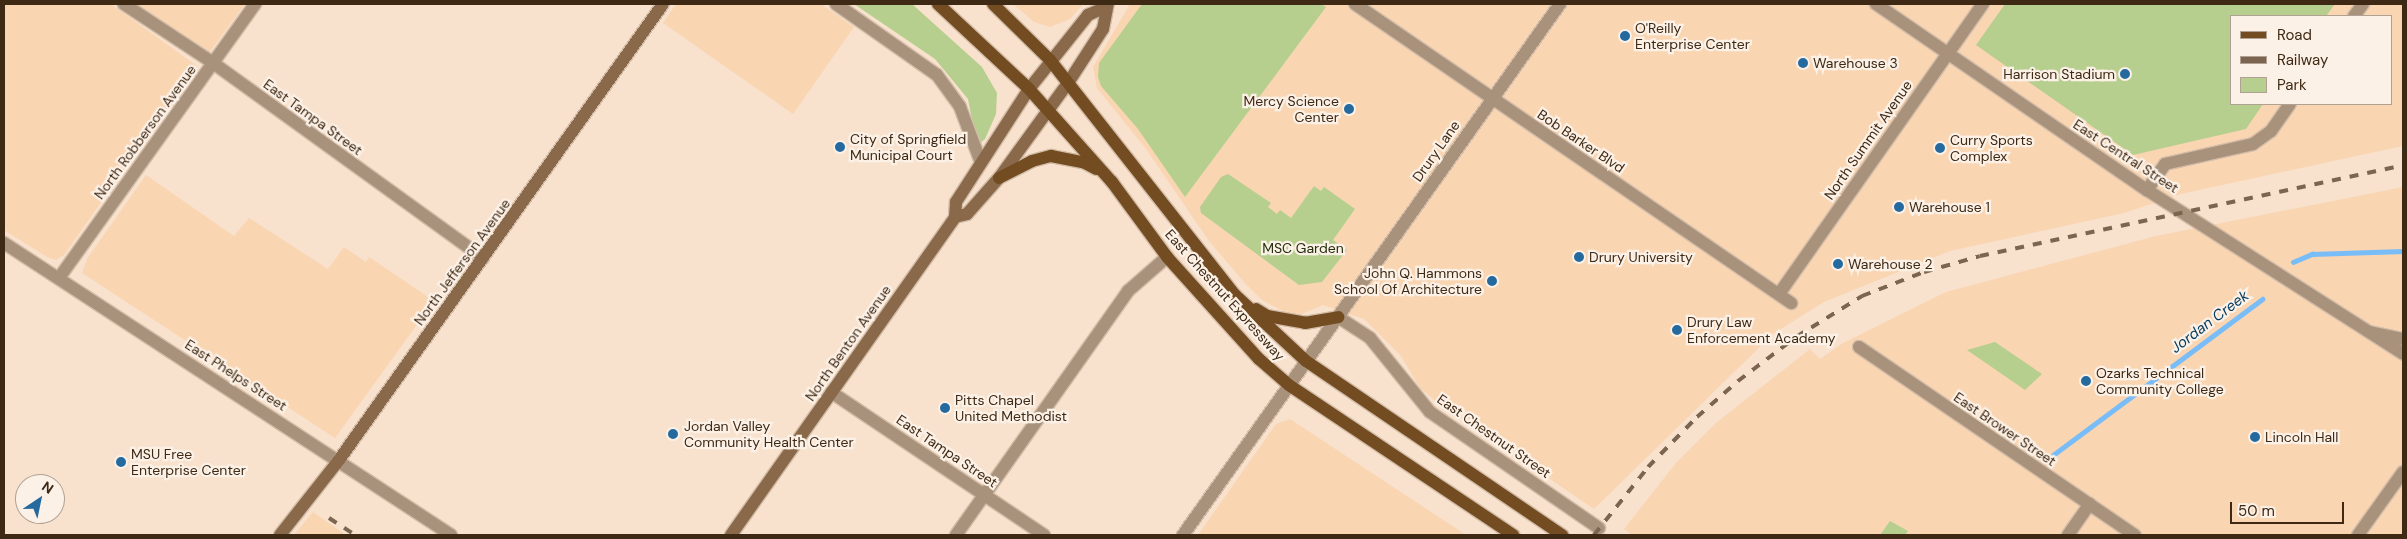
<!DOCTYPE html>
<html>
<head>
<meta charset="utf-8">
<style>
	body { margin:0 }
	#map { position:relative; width:2407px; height:539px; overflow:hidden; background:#f8e2cd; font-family:"DM Sans",sans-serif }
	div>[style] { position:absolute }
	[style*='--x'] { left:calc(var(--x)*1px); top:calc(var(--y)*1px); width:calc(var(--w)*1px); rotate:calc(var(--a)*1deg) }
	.built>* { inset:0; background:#f9d5b2 }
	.green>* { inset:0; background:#b6cf8f }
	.stream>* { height:4.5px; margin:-2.25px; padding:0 2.25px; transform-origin:2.25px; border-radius:2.25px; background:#78bdf7 }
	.roads { filter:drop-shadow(1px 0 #d3bda8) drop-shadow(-1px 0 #d3bda8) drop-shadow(0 1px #d3bda8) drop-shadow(0 -1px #d3bda8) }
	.minor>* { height:12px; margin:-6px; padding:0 6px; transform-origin:6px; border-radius:6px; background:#a8927c }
	.tertiary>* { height:12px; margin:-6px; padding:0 6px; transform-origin:6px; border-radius:6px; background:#a8927c }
	.secondary>* { height:12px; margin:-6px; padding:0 6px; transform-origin:6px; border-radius:6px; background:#896949 }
	.primary>* { height:12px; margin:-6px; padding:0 6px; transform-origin:6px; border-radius:6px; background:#734c22 }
	.rail>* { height:4px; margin-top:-2px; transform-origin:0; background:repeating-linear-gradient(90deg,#7b6550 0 9px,transparent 0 18px) }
	.dots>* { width:14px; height:14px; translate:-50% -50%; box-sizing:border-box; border:2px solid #fcf1e7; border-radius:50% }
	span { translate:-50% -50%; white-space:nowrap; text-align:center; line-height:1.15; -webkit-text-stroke:4.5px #fcf1e7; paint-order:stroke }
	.poi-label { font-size:14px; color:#3e2914 }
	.left { translate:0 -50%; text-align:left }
	.right { translate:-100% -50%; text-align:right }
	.street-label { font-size:14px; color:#3e2914 }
	.park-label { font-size:14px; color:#232f0d }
	.water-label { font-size:15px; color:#033a5f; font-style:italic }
	.frame { position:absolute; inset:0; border:5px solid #3e2914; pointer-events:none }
	.legend { position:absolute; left:2230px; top:15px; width:162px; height:90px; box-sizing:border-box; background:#fcf1e7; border:1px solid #b0a193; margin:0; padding:6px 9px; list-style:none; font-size:15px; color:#3e2914 }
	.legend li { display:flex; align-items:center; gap:10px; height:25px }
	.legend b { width:25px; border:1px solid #b0a193 }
	.north { position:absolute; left:15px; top:474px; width:50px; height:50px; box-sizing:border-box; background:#fcf1e7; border:1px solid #b0a193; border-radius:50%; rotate:34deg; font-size:14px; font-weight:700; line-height:20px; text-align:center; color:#3e2914 }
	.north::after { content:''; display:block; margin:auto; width:18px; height:22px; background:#256a9f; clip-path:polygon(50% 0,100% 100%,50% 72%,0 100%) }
	.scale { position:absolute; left:2230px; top:502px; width:114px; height:22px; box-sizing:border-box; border:2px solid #3e2914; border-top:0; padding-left:6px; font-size:15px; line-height:18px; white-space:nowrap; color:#3e2914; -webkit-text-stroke:4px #fcf1e7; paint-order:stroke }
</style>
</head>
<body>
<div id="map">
	<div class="built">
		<i style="clip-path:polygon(4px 4px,111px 4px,197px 66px,64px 255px,56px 260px,47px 257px,4px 230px)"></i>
		<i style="clip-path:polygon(132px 4px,245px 4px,209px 53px)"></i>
		<i style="clip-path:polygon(676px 4px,821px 4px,854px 27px,793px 114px,663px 23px)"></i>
		<i style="clip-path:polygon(1013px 4px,1083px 4px,1070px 19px,1050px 27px,1034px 22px)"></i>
		<i style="clip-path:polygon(evenodd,1130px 4px,2403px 4px,2403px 146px,2181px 194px,2124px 213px,1950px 251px,1824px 302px,1773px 334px,1594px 509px,1433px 399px,1420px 388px,1401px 356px,1364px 319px,1323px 305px,1302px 314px,1287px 313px,1262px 300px,1244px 282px,1209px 241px,1146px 149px,1097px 88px,1093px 67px,1130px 4px,2231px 16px,2391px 16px,2391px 104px,2231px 104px,2231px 16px)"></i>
		<i style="clip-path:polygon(146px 175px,234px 236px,249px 218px,328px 269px,344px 247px,366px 262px,369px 257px,434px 301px,335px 438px,82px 273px,87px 259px)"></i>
		<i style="clip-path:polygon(2403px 187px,2403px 535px,1632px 535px,1624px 529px,1676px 463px,1716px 423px,1810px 349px,1820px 359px,1843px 343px,1946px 292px,2156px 236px)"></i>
		<i style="clip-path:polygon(1290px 419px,1466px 535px,1198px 535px,1276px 424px)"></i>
		<i style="clip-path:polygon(313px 512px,346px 535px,294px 535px)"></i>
	</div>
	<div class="green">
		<i style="clip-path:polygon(854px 4px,912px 4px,982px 67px,997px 93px,996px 114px,985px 139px,979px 144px,975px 136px,968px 99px,935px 59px)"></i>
		<i style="clip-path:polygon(1142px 4px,1321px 4px,1326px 7px,1185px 197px,1138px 129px,1101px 86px,1098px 77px,1099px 63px)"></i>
		<i style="clip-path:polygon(2005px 4px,2335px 4px,2326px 16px,2231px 16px,2231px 104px,2263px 104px,2246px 129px,2133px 155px,1976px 45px)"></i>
		<i style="clip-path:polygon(1228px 174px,1271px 203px,1268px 207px,1277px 214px,1280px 210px,1291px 218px,1314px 186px,1321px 191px,1324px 187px,1355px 209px,1333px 240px,1347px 250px,1322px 282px,1299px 285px,1201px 213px,1200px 207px,1221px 177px)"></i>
		<i style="clip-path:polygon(1995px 342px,2042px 374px,2025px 390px,1967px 350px)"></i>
		<i style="clip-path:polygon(1890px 521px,1908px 531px,1905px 535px,1880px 535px)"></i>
	</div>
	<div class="stream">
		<i style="--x:2293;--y:262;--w:21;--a:-23"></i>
		<i style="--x:2312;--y:254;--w:91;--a:-1.9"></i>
		<i style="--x:2053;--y:455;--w:261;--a:-36.7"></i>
	</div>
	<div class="roads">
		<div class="minor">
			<i style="--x:124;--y:4;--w:107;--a:33.5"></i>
			<i style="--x:213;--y:63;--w:333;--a:35.8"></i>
			<i style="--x:836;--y:4;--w:123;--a:35.1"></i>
			<i style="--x:937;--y:75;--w:39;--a:54"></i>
			<i style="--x:960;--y:107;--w:57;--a:69.3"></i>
			<i style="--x:1355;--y:4;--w:529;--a:34.44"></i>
			<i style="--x:2354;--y:16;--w:15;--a:-53"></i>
			<i style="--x:2147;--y:190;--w:32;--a:-55"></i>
			<i style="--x:2165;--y:164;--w:90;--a:-12.8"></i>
			<i style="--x:2253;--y:144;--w:22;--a:-36"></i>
			<i style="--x:2271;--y:131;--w:33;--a:-55"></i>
			<i style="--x:4;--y:243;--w:534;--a:33.15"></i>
			<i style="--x:59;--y:278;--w:337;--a:-54.4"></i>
			<i style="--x:1779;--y:294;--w:355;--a:-54.9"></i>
			<i style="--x:1338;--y:317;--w:38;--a:33"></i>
			<i style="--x:1370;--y:338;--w:95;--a:51"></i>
			<i style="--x:1430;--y:412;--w:205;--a:34.5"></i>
			<i style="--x:1859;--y:347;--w:334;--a:34.3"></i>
			<i style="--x:831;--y:392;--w:257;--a:33.9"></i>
			<i style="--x:956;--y:535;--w:299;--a:-54.8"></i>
			<i style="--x:1128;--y:291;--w:52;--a:-41.1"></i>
			<i style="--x:1183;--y:535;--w:651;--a:-54.63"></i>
			<i style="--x:2068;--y:535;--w:38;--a:-55"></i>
			<i style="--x:2358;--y:535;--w:77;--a:-54.5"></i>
		</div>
		<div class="tertiary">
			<i style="--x:1876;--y:4;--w:329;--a:34.5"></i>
			<i style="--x:2147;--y:190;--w:304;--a:32.6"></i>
			<i style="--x:2370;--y:332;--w:34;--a:12"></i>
		</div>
		<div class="secondary">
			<i style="--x:955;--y:217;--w:12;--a:-14"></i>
			<i style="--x:967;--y:214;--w:48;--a:-48.4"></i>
			<i style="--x:999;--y:178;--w:117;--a:-54"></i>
			<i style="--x:1068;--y:83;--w:64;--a:-57.1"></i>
			<i style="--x:1103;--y:29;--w:25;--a:-79"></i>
			<i style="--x:280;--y:535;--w:95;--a:-51.8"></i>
			<i style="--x:339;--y:460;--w:559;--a:-54.61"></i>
			<i style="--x:731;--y:535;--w:389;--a:-54.8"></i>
			<i style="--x:955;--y:217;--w:15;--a:-86"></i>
			<i style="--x:956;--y:202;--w:135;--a:-57.1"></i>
			<i style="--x:1029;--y:89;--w:95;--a:-51.4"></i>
			<i style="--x:1088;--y:15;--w:20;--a:-24"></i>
		</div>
		<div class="primary">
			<i style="--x:938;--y:4;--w:125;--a:43"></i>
			<i style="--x:1029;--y:89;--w:125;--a:48.3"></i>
			<i style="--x:1112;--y:182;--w:93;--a:53.7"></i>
			<i style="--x:1167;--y:257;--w:137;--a:48"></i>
			<i style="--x:1259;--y:359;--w:40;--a:41"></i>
			<i style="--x:1289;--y:385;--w:270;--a:33.8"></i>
			<i style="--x:993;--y:4;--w:80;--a:44.5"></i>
			<i style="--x:1050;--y:60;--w:299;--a:51.8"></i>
			<i style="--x:1235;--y:295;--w:97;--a:42.9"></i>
			<i style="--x:1306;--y:361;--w:310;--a:34.2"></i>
			<i style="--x:999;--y:178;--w:37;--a:-27"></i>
			<i style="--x:1032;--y:161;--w:20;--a:-15"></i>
			<i style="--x:1051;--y:156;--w:33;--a:11"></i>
			<i style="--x:1083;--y:162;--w:15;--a:28"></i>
			<i style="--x:1256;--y:309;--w:13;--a:32"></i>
			<i style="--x:1267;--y:316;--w:39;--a:10"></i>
			<i style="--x:1305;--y:323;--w:34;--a:-10"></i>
		</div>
	</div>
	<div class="rail">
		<i style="--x:329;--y:518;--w:31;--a:33"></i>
		<i style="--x:1594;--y:535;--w:87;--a:-51.5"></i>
		<i style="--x:1648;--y:467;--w:70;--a:-45.6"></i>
		<i style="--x:1697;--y:417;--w:55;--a:-41.3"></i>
		<i style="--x:1738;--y:381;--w:73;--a:-37.2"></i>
		<i style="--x:1796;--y:337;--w:78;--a:-31.8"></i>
		<i style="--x:1862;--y:296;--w:66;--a:-21.2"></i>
		<i style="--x:1924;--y:272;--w:58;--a:-15.9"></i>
		<i style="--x:1980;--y:256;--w:433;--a:-12.1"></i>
	</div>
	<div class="dots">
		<i style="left:1625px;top:36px;background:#256a9f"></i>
		<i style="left:1803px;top:63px;background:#256a9f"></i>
		<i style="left:2125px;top:74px;background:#256a9f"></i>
		<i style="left:1349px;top:109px;background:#256a9f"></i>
		<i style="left:840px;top:147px;background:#256a9f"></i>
		<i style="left:1940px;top:148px;background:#256a9f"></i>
		<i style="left:1899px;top:207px;background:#256a9f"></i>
		<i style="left:1579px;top:257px;background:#256a9f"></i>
		<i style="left:1838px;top:264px;background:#256a9f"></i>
		<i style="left:1492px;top:281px;background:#256a9f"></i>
		<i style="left:1677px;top:330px;background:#256a9f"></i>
		<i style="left:2086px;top:381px;background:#256a9f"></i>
		<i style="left:945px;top:408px;background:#256a9f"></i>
		<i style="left:673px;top:434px;background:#256a9f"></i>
		<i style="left:2255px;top:437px;background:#256a9f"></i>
		<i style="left:121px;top:462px;background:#256a9f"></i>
	</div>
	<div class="poi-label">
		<span class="left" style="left:1635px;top:36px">O'Reilly<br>Enterprise Center</span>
		<span class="left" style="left:1813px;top:63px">Warehouse 3</span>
		<span class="right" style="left:2115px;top:74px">Harrison Stadium</span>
		<span class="right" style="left:1339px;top:109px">Mercy Science<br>Center</span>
		<span class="left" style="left:850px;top:147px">City of Springfield<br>Municipal Court</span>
		<span class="left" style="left:1950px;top:148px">Curry Sports<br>Complex</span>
		<span class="left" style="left:1909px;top:207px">Warehouse 1</span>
		<span class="left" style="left:1589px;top:257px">Drury University</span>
		<span class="left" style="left:1848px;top:264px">Warehouse 2</span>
		<span class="right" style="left:1482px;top:281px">John Q. Hammons<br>School Of Architecture</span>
		<span class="left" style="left:1687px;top:330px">Drury Law<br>Enforcement Academy</span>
		<span class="left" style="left:2096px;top:381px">Ozarks Technical<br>Community College</span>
		<span class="left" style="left:955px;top:408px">Pitts Chapel<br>United Methodist</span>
		<span class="left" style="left:684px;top:434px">Jordan Valley<br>Community Health Center</span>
		<span class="left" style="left:2265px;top:437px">Lincoln Hall</span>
		<span class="left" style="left:131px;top:462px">MSU Free<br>Enterprise Center</span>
	</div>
	<div class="street-label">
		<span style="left:313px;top:117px;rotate:36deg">East Tampa Street</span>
		<span style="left:145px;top:132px;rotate:-54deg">North Robberson Avenue</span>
		<span style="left:1868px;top:140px;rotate:-55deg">North Summit Avenue</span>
		<span style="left:1581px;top:141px;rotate:34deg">Bob Barker Blvd</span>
		<span style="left:1436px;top:151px;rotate:-55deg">Drury Lane</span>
		<span style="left:2126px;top:156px;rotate:33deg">East Central Street</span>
		<span style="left:462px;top:262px;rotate:-54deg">North Jefferson Avenue</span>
		<span style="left:1225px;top:295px;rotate:48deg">East Chestnut Expressway</span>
		<span style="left:848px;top:343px;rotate:-55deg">North Benton Avenue</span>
		<span style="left:236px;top:375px;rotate:33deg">East Phelps Street</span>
		<span style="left:2005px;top:429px;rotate:34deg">East Brower Street</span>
		<span style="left:1494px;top:436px;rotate:35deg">East Chestnut Street</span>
		<span style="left:947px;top:451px;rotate:34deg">East Tampa Street</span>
	</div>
	<div class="park-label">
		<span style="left:1303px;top:248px">MSC Garden</span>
	</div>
	<div class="water-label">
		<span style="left:2210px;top:322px;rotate:-37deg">Jordan Creek</span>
	</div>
	<div class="frame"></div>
	<ul class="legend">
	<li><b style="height:6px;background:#734c22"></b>Road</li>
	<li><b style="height:6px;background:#7b6550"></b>Railway</li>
	<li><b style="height:14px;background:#b6cf8f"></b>Park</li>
	</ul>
	<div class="north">N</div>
	<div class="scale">50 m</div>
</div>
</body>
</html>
